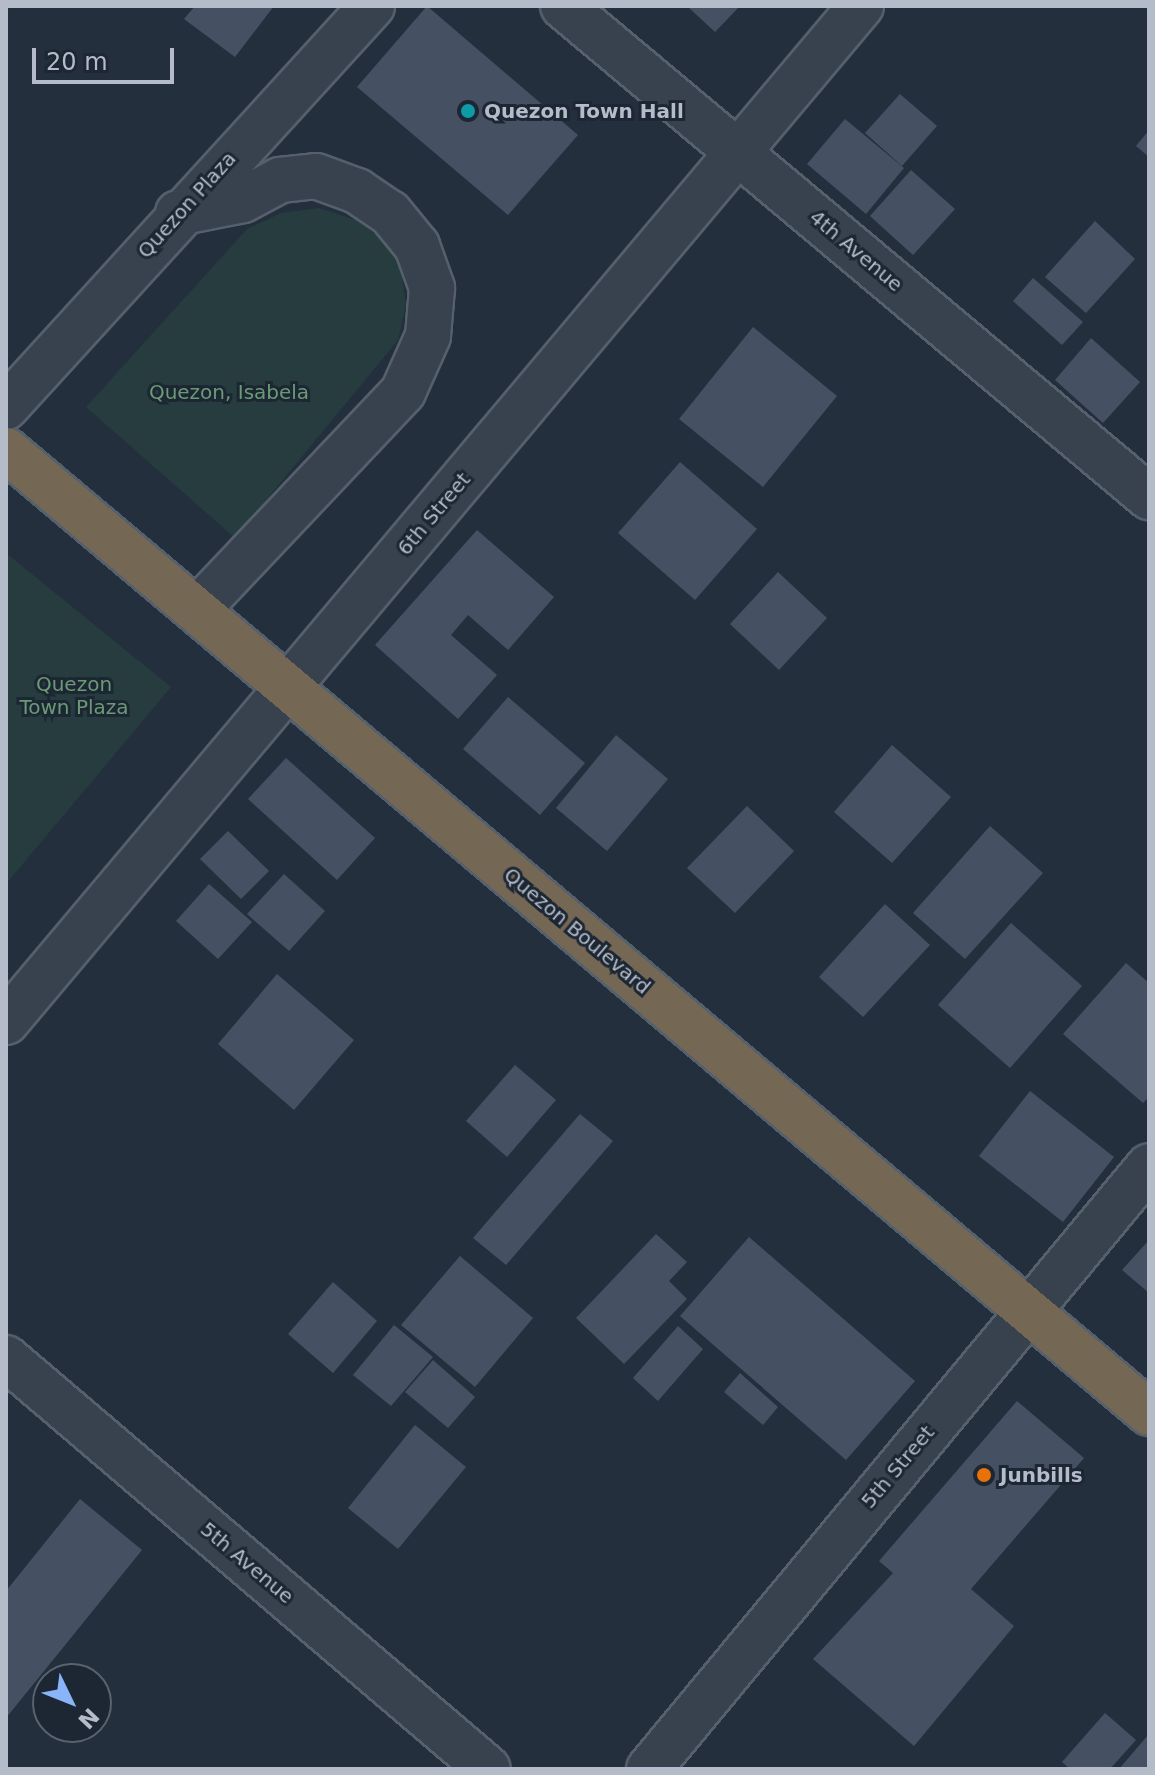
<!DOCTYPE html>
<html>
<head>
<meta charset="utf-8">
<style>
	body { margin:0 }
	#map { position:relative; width:1155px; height:1775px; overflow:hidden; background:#242f3e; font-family:"DejaVu Sans",sans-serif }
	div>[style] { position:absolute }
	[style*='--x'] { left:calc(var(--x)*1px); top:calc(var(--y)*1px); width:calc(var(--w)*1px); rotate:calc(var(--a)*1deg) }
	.green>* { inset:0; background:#263c3f }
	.building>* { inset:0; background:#455162 }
	.roads { filter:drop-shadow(2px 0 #565f6c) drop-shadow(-2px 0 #565f6c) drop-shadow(0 2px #565f6c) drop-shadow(0 -2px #565f6c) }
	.minor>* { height:44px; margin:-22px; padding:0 22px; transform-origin:22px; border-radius:22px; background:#38414e }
	.highway>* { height:44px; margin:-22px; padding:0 22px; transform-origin:22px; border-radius:22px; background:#746855 }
	.dots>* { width:22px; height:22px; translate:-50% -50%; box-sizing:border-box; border:4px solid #1d2633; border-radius:50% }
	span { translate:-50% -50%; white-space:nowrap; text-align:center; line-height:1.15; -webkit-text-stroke:6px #1d2633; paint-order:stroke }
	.poi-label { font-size:20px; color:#b4bcc9; font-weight:700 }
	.left { translate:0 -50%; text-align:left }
	.street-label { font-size:20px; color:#b4bcc9 }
	.park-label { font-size:20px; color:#6b9a76 }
	.frame { position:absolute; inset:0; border:8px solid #b4bcc9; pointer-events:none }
	.north { position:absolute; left:32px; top:1663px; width:80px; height:80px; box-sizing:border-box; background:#1d2633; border:2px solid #59626f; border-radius:50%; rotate:133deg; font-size:22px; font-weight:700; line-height:32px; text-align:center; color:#b4bcc9 }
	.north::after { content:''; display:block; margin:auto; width:28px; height:36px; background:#8ab4f8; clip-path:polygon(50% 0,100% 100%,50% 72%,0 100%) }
	.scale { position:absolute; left:32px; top:48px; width:142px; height:36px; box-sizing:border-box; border:4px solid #b4bcc9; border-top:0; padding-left:10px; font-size:24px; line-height:28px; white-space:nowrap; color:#b4bcc9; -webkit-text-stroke:6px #1d2633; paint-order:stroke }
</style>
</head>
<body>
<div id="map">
	<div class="green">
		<i style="clip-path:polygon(319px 208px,356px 220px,386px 242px,400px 263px,406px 305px,398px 340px,235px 538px,86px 407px,247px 229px,281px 213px)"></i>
		<i style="clip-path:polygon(6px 553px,171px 687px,6px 884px)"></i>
	</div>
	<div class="building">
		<i style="clip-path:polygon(195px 6px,274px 6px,235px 57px,184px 19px)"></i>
		<i style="clip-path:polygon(427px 6px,578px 135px,508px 215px,357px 87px)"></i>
		<i style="clip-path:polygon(687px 6px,740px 6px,715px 32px)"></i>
		<i style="clip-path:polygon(900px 94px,937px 126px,902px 166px,865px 133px)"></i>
		<i style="clip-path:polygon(845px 119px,904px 168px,866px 214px,807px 164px)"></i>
		<i style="clip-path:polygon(1149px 130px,1149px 157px,1136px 146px)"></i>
		<i style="clip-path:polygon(911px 170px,955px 209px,913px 255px,870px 216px)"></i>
		<i style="clip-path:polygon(1095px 221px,1135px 259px,1086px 313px,1045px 277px)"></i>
		<i style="clip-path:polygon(1033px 278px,1083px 322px,1062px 345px,1013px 301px)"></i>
		<i style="clip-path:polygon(753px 327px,837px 396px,763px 487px,679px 419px)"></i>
		<i style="clip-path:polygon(1091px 338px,1140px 382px,1103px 423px,1055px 380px)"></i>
		<i style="clip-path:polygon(680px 462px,757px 529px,695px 600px,618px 533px)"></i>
		<i style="clip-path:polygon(477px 530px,554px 597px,508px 650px,468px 615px,451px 635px,497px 675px,458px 719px,375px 645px)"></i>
		<i style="clip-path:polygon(778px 572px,827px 618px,779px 670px,730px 624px)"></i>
		<i style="clip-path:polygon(508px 697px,585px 763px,540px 815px,463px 749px)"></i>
		<i style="clip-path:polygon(616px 735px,668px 779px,607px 851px,556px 808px)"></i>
		<i style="clip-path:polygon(892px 745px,951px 797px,892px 863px,834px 812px)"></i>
		<i style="clip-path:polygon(286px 758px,375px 838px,337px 880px,248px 799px)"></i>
		<i style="clip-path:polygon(747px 806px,794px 851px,735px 913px,687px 868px)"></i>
		<i style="clip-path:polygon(990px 826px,1043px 873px,965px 959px,913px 913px)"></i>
		<i style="clip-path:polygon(228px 831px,269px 871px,241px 899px,200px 859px)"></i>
		<i style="clip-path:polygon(284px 874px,325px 911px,289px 951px,247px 914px)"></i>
		<i style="clip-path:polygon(209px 884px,252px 922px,218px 959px,176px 921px)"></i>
		<i style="clip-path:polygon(885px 904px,930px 945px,863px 1017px,819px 977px)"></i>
		<i style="clip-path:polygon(1011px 923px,1082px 986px,1010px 1068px,938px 1005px)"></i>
		<i style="clip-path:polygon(1126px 963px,1149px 983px,1149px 1097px,1143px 1103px,1063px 1034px)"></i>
		<i style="clip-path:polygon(277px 974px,354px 1040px,294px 1110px,218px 1044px)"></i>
		<i style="clip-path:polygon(515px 1065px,556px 1100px,507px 1157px,466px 1121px)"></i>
		<i style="clip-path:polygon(1030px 1091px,1114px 1157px,1063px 1222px,979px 1156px)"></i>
		<i style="clip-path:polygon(580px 1114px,613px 1141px,506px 1265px,473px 1238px)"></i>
		<i style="clip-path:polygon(656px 1234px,687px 1262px,669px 1281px,687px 1299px,624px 1364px,576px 1318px)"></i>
		<i style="clip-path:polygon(749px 1237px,915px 1381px,846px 1460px,680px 1316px)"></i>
		<i style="clip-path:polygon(1149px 1240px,1149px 1293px,1122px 1270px)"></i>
		<i style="clip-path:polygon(460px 1256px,533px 1318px,475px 1387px,401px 1325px)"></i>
		<i style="clip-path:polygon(333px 1282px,377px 1321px,333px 1373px,288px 1334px)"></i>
		<i style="clip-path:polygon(394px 1325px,433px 1357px,391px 1406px,353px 1375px)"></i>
		<i style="clip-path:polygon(678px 1326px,703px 1349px,658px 1401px,633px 1378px)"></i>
		<i style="clip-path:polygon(433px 1360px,475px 1397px,448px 1428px,405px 1392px)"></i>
		<i style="clip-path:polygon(740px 1373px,778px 1407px,763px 1425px,724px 1392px)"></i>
		<i style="clip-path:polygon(1017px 1401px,1084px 1458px,971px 1589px,1014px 1626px,914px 1746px,813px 1659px,893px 1573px,879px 1561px)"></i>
		<i style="clip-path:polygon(415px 1425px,466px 1467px,398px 1549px,348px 1508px)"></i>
		<i style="clip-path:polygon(80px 1499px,142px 1550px,6px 1718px,6px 1591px)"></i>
		<i style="clip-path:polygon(1105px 1713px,1136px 1740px,1110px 1769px,1070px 1769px,1062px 1762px)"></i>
		<i style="clip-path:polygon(1149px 1734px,1149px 1769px,1119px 1769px)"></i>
	</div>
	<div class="roads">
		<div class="minor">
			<i style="--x:563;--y:6;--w:765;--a:39.96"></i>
			<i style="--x:178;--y:213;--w:66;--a:-11.3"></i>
			<i style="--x:243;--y:200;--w:42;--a:-28.4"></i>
			<i style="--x:280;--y:180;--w:36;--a:-6"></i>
			<i style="--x:316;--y:176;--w:44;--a:20.1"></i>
			<i style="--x:357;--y:191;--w:40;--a:34"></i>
			<i style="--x:390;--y:213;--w:43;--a:50.7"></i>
			<i style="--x:417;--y:246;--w:45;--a:70.3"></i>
			<i style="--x:432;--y:288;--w:48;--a:94.8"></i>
			<i style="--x:428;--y:336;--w:61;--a:114.1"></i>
			<i style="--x:403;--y:392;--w:300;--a:133.4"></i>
			<i style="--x:6;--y:407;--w:543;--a:-47.61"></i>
			<i style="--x:6;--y:1022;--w:1328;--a:-49.92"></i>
			<i style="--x:6;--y:1358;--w:633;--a:40.45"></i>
			<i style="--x:649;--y:1769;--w:783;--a:-50.33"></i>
		</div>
		<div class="highway">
			<i style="--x:6;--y:450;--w:1495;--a:40.11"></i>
		</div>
	</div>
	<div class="dots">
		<i style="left:468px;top:111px;background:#0f9aa8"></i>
		<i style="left:984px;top:1475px;background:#e8710a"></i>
	</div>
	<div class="poi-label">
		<span class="left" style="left:484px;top:111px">Quezon Town Hall</span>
		<span class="left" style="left:1000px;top:1475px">Junbills</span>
	</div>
	<div class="street-label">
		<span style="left:187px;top:205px;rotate:-48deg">Quezon Plaza</span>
		<span style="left:856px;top:251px;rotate:40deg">4th Avenue</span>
		<span style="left:434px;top:514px;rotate:-50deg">6th Street</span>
		<span style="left:577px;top:931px;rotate:40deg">Quezon Boulevard</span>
		<span style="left:898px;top:1467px;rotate:-50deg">5th Street</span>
		<span style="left:247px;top:1563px;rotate:40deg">5th Avenue</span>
	</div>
	<div class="park-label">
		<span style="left:229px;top:392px">Quezon, Isabela</span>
		<span style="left:74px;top:696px">Quezon<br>Town Plaza</span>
	</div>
	<div class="frame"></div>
	<div class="north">N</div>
	<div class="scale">20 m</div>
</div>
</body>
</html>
